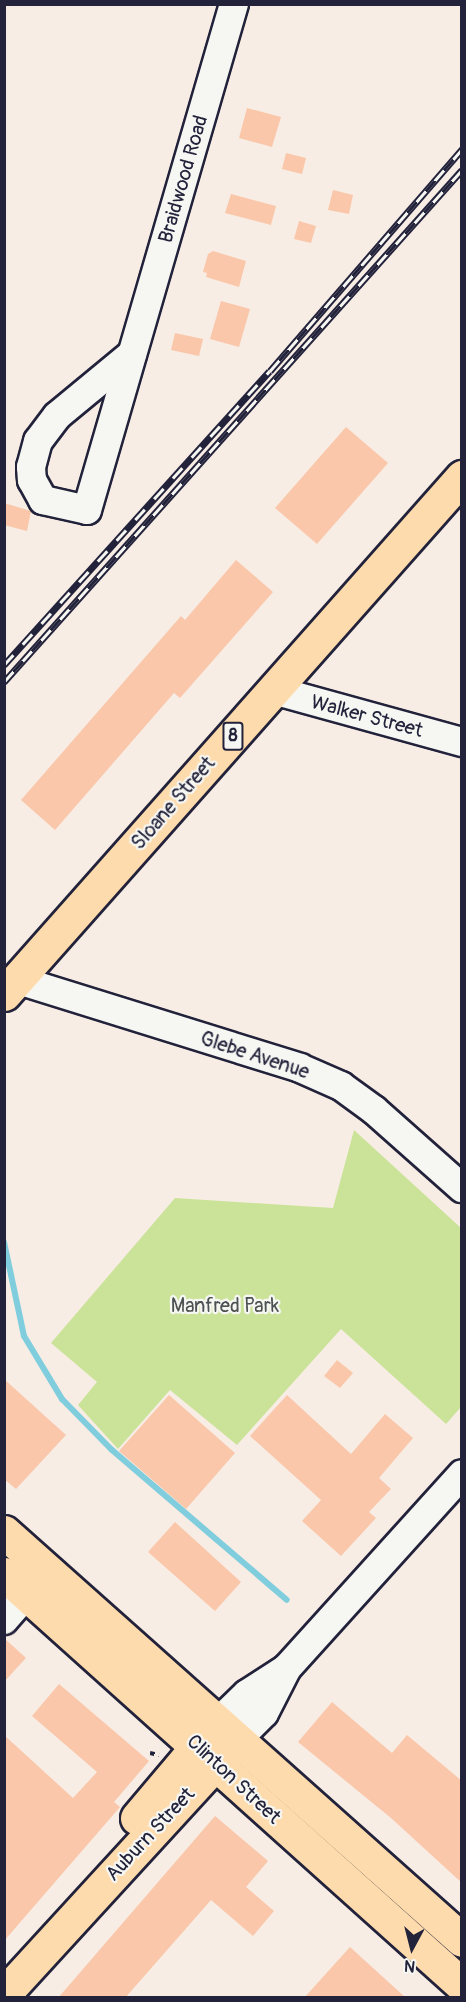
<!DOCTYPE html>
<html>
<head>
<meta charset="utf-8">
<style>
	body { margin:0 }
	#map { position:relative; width:466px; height:2002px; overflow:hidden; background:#f7ede4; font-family:Pangolin,sans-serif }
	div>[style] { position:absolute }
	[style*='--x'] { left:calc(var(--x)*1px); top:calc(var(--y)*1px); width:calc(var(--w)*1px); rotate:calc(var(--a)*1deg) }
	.green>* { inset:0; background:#cbe399 }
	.stream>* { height:6px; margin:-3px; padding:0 3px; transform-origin:3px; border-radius:3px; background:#7fcddd }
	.building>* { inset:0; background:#fac7aa }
	.path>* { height:4px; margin-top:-2px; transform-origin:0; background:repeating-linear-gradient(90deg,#22223b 0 4.5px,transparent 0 9px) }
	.roads { filter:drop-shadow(2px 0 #22223b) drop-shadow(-2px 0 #22223b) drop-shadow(0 2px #22223b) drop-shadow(0 -2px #22223b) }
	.minor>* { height:28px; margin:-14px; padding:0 14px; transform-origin:14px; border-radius:14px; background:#f6f6f2 }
	.major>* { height:33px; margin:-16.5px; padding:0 16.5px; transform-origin:16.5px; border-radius:16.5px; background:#fedbac }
	.rail>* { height:7px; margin-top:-3.5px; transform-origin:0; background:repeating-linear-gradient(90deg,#f6f6f2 0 14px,#22223b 0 28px); box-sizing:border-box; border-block:2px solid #22223b }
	span { translate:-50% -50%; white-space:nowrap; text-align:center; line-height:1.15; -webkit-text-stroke:4.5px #f6f6f2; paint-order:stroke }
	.shield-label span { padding:2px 4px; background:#f6f6f2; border:2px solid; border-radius:4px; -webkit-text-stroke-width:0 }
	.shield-label { font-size:18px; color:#22223b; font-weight:700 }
	.street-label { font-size:20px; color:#22223b }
	.park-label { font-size:20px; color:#4c5252 }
	.frame { position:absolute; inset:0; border:6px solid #22223b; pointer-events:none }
	.north { position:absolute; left:382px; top:1918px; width:60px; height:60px; -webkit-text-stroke:4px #f6f6f2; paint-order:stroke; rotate:187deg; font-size:16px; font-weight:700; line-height:24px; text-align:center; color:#22223b }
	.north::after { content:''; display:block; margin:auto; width:21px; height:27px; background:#22223b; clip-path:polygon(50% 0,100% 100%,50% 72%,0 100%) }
</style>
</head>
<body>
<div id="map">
	<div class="green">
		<i style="clip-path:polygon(354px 1130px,461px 1228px,461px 1407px,446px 1424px,341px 1329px,237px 1445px,170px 1390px,118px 1449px,78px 1405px,97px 1382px,51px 1343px,175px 1198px,333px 1208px)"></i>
	</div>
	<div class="stream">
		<i style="--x:4;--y:1242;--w:96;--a:78"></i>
		<i style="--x:24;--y:1336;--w:74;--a:58.9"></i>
		<i style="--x:62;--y:1399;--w:71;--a:45.6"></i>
		<i style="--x:112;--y:1450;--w:230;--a:40.6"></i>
	</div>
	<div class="building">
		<i style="clip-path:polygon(247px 108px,281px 117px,272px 147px,239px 138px)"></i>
		<i style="clip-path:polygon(286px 153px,306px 158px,302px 174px,282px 169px)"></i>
		<i style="clip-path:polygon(333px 190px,353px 195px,349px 214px,328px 210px)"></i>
		<i style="clip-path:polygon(231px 194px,276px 206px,271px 225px,225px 213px)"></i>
		<i style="clip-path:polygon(299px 221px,316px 226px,311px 243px,294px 239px)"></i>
		<i style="clip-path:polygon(213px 251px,246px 261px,239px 287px,206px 277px,207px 273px,203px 272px,208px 254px)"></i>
		<i style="clip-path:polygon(221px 301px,250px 309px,239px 347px,210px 339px)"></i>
		<i style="clip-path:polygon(175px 333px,203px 339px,199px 356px,171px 350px)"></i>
		<i style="clip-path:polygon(346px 427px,388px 463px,317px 544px,275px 508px)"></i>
		<i style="clip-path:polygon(4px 503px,31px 511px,27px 531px,4px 525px)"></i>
		<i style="clip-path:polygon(236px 560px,273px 592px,180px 698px,174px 693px,55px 830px,21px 800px,181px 616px,185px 620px)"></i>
		<i style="clip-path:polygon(337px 1360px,353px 1373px,340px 1388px,324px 1376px)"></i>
		<i style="clip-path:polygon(4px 1379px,66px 1435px,16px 1489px,4px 1479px)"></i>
		<i style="clip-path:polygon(169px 1395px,235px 1453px,186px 1509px,119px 1451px)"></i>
		<i style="clip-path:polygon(287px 1395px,351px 1454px,385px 1414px,413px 1438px,379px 1478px,391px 1489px,369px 1512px,376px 1518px,341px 1556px,302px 1521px,321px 1500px,250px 1436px)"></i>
		<i style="clip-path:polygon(175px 1522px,241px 1582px,215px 1611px,148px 1552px)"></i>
		<i style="clip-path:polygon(4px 1638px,26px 1658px,4px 1682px)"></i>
		<i style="clip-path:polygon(59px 1684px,149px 1761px,114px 1802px,120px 1807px,4px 1941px,4px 1735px,73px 1798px,97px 1772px,32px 1716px)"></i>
		<i style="clip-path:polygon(332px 1702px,392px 1753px,407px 1735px,462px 1781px,462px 1883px,391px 1818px,298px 1742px)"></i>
		<i style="clip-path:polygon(215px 1816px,268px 1861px,246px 1887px,274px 1911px,253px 1936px,211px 1900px,125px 1998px,58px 1998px)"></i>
		<i style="clip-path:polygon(350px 1947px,406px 1998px,304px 1998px)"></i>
	</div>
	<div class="path">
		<i style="--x:150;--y:1753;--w:9;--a:13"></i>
	</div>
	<div class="roads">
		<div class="minor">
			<i style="--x:132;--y:354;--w:97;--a:140.4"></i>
			<i style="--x:57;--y:416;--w:31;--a:127"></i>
			<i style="--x:38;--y:441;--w:27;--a:105"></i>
			<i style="--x:31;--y:467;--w:13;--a:86"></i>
			<i style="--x:32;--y:480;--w:23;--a:61"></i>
			<i style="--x:43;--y:500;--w:45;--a:12.8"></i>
			<i style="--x:87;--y:510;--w:527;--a:-73.8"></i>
			<i style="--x:273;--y:690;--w:196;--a:15.4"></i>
			<i style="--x:18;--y:980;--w:295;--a:17.3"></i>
			<i style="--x:300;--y:1068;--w:45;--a:23.7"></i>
			<i style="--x:341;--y:1086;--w:41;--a:36"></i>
			<i style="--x:374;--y:1110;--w:118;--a:41.6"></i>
			<i style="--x:4;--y:1620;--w:35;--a:-49"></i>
			<i style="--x:219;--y:1721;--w:39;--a:-44"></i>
			<i style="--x:247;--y:1694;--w:46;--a:-32.7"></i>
			<i style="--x:239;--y:1738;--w:35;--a:-45"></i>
			<i style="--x:264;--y:1713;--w:51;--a:-62.9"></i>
			<i style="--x:287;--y:1668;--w:261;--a:-47.9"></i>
		</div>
		<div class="major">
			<i style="--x:4;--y:994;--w:691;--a:-48.46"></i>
			<i style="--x:4;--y:1532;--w:613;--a:41.7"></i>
			<i style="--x:4;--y:1574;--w:615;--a:41.9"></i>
			<i style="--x:137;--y:1818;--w:116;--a:-49.9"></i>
			<i style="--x:4;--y:1994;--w:336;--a:-47.5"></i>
		</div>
	</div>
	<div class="rail">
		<i style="--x:4;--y:665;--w:396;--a:-47.9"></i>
		<i style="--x:270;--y:371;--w:294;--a:-49.1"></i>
		<i style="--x:4;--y:682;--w:687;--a:-48.19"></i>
	</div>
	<div class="shield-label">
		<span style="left:233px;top:736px">8</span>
	</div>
	<div class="street-label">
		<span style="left:183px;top:179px;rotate:-74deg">Braidwood Road</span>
		<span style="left:367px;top:716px;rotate:15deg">Walker Street</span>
		<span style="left:173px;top:803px;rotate:-49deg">Sloane Street</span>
		<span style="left:255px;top:1055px;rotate:18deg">Glebe Avenue</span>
		<span style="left:234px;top:1779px;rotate:43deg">Clinton Street</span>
		<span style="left:150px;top:1834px;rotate:-47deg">Auburn Street</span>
	</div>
	<div class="park-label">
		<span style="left:225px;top:1305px">Manfred Park</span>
	</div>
	<div class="frame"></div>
	<div class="north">N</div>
</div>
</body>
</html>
